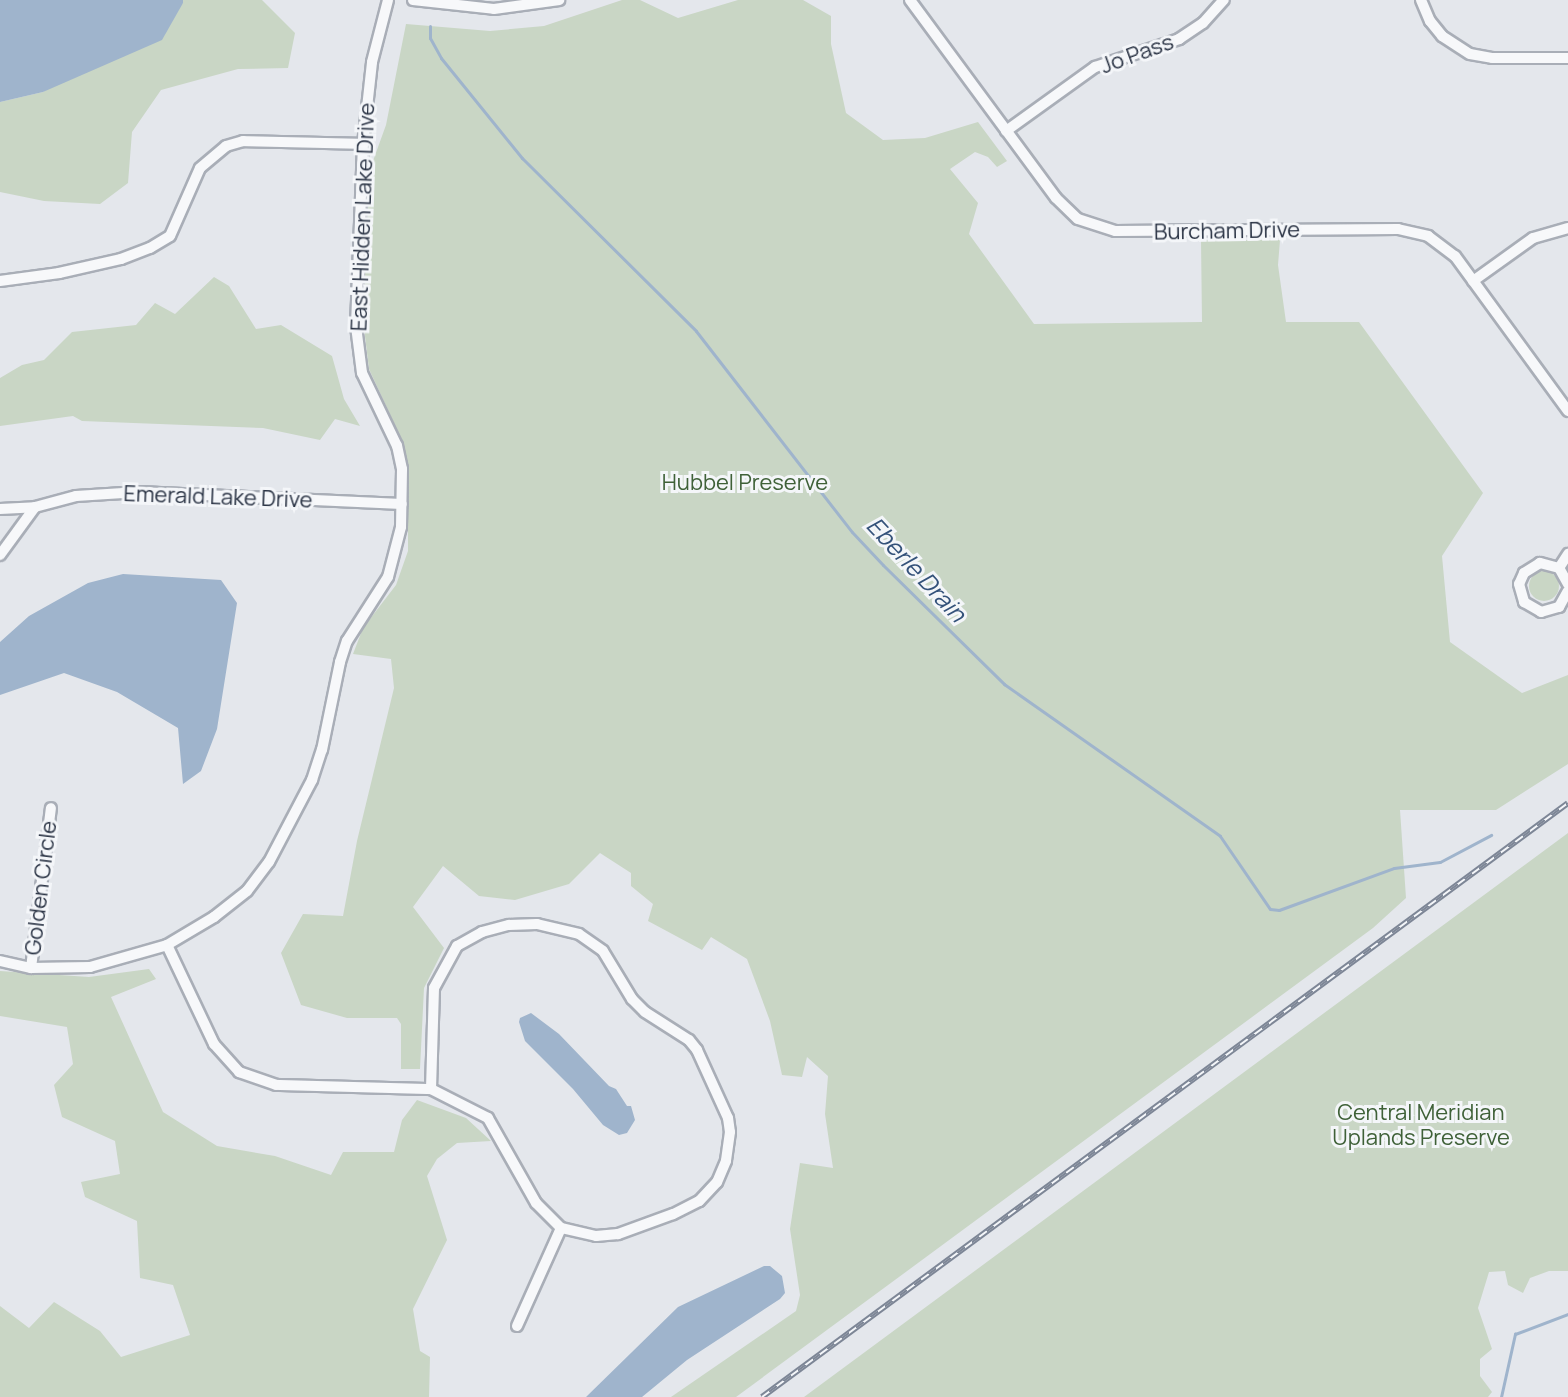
<!DOCTYPE html>
<html>
<head>
<meta charset="utf-8">
<style>
	body { margin:0 }
	#map { position:relative; width:1568px; height:1397px; overflow:hidden; background:#e4e7ec; font-family:Manrope,sans-serif }
	div>[style] { position:absolute }
	[style*='--x'] { left:calc(var(--x)*1px); top:calc(var(--y)*1px); width:calc(var(--w)*1px); rotate:calc(var(--a)*1deg) }
	.green>* { inset:0; background:#c9d6c5 }
	.round { border-radius:50% }
	.water>* { inset:0; background:#9fb4cc }
	.stream>* { height:3px; margin:-1.5px; padding:0 1.5px; transform-origin:1.5px; border-radius:1.5px; background:#9fb4cc }
	.roads { filter:drop-shadow(2px 0 #a9aeb7) drop-shadow(-2px 0 #a9aeb7) drop-shadow(0 2px #a9aeb7) drop-shadow(0 -2px #a9aeb7) }
	.street>* { height:10px; margin:-5px; padding:0 5px; transform-origin:5px; border-radius:5px; background:#f7f8fa }
	.rail>* { height:6px; margin-top:-3px; transform-origin:0; background:repeating-linear-gradient(90deg,#f4f6f9 0 9px,#7d8696 0 18px); box-sizing:border-box; border-block:2px solid #7d8696 }
	span { translate:-50% -50%; white-space:nowrap; text-align:center; line-height:1.15; -webkit-text-stroke:6px #f4f6f9; paint-order:stroke }
	.street-label { font-size:22px; color:#2b3445 }
	.park-label { font-size:22px; color:#3f6138 }
	.water-label { font-size:24px; color:#34527a; font-style:italic }
</style>
</head>
<body>
<div id="map">
	<div class="green">
		<i style="clip-path:polygon(183px 0,262px 0,295px 33px,288px 68px,238px 69px,161px 90px,132px 132px,128px 183px,100px 204px,44px 201px,0 192px,0 102px,43px 92px,183px 3px)"></i>
		<i style="clip-path:polygon(622px 0,640px 0,678px 18px,738px 0,803px 0,831px 16px,831px 44px,846px 113px,883px 140px,925px 138px,978px 122px,1007px 161px,997px 167px,988px 157px,975px 152px,950px 169px,978px 203px,969px 234px,1034px 324px,1202px 322px,1201px 240px,1280px 240px,1278px 265px,1286px 322px,1359px 322px,1483px 493px,1442px 556px,1450px 642px,1522px 693px,1568px 675px,1568px 764px,1496px 810px,1400px 810px,1406px 898px,1373px 928px,736px 1397px,671px 1397px,796px 1311px,800px 1295px,790px 1229px,800px 1163px,833px 1168px,825px 1114px,828px 1076px,807px 1057px,802px 1077px,782px 1075px,770px 1021px,747px 959px,711px 937px,702px 950px,648px 921px,653px 904px,631px 886px,631px 873px,600px 853px,569px 884px,515px 900px,479px 896px,443px 866px,413px 907px,444px 948px,424px 988px,420px 1069px,401px 1069px,401px 1024px,397px 1018px,347px 1018px,301px 1005px,281px 953px,303px 914px,343px 916px,357px 841px,394px 688px,391px 659px,353px 654px,363px 628px,396px 585px,408px 551px,408px 466px,399px 434px,369px 369px,363px 320px,369px 172px,386px 125px,406px 24px,490px 31px,544px 26px)"></i>
		<i style="clip-path:polygon(214px 277px,229px 286px,256px 329px,281px 325px,332px 356px,344px 399px,360px 426px,335px 419px,320px 440px,263px 428px,82px 421px,73px 416px,0 426px,0 378px,22px 365px,44px 360px,72px 332px,136px 325px,155px 303px,175px 314px)"></i>
		<i class="round" style="left:1529px;top:571px;width:30px;height:30px"></i>
		<i style="clip-path:polygon(1568px 833px,1568px 1271px,1549px 1271px,1530px 1278px,1523px 1293px,1508px 1285px,1505px 1271px,1489px 1272px,1478px 1308px,1492px 1349px,1480px 1359px,1480px 1376px,1492px 1392px,1488px 1397px,804px 1397px)"></i>
		<i style="clip-path:polygon(149px 969px,156px 979px,111px 997px,163px 1112px,217px 1146px,275px 1156px,331px 1175px,343px 1152px,394px 1152px,402px 1120px,417px 1100px,466px 1118px,491px 1141px,457px 1143px,437px 1159px,427px 1176px,447px 1240px,413px 1309px,420px 1351px,430px 1357px,429px 1397px,0 1397px,0 1306px,29px 1328px,54px 1302px,100px 1331px,121px 1357px,190px 1335px,173px 1285px,140px 1278px,137px 1221px,85px 1197px,81px 1182px,120px 1174px,115px 1141px,62px 1117px,54px 1085px,73px 1064px,67px 1027px,0 1016px,0 971px,89px 977px)"></i>
	</div>
	<div class="water">
		<i style="clip-path:polygon(0 0,183px 0,183px 3px,162px 40px,43px 92px,0 102px)"></i>
		<i style="clip-path:polygon(123px 574px,221px 580px,237px 603px,217px 729px,201px 771px,183px 784px,178px 728px,117px 692px,64px 673px,0 695px,0 642px,29px 616px,88px 583px)"></i>
		<i style="clip-path:polygon(531px 1013px,559px 1034px,609px 1086px,616px 1089px,627px 1106px,631px 1106px,635px 1120px,627px 1133px,619px 1135px,603px 1125px,573px 1089px,525px 1041px,519px 1022px,520px 1018px)"></i>
		<i style="clip-path:polygon(764px 1266px,770px 1266px,782px 1276px,785px 1293px,780px 1299px,687px 1360px,642px 1397px,586px 1397px,678px 1307px)"></i>
	</div>
	<div class="stream">
		<i style="--x:430;--y:26;--w:12;--a:90"></i>
		<i style="--x:430;--y:38;--w:23;--a:61"></i>
		<i style="--x:441;--y:58;--w:129;--a:51"></i>
		<i style="--x:522;--y:158;--w:245;--a:44.8"></i>
		<i style="--x:696;--y:331;--w:254;--a:52.2"></i>
		<i style="--x:852;--y:532;--w:45;--a:46.8"></i>
		<i style="--x:883;--y:565;--w:170;--a:44.5"></i>
		<i style="--x:1004;--y:684;--w:264;--a:35.1"></i>
		<i style="--x:1220;--y:836;--w:88;--a:55.6"></i>
		<i style="--x:1270;--y:909;--w:9;--a:6"></i>
		<i style="--x:1279;--y:910;--w:122;--a:-20.1"></i>
		<i style="--x:1394;--y:868;--w:46;--a:-7.4"></i>
		<i style="--x:1440;--y:862;--w:58;--a:-27.9"></i>
		<i style="--x:1501;--y:1397;--w:65;--a:-77.5"></i>
		<i style="--x:1515;--y:1334;--w:57;--a:-20.7"></i>
	</div>
	<div class="roads">
		<div class="street">
			<i style="--x:413;--y:0;--w:81;--a:6.3"></i>
			<i style="--x:494;--y:9;--w:66;--a:-7.9"></i>
			<i style="--x:910;--y:0;--w:246;--a:53.6"></i>
			<i style="--x:1056;--y:198;--w:30;--a:44"></i>
			<i style="--x:1078;--y:219;--w:39;--a:18"></i>
			<i style="--x:1115;--y:231;--w:283;--a:-0.4"></i>
			<i style="--x:1398;--y:229;--w:31;--a:13"></i>
			<i style="--x:1428;--y:236;--w:34;--a:37"></i>
			<i style="--x:1455;--y:256;--w:192;--a:53.9"></i>
			<i style="--x:1421;--y:0;--w:23;--a:67"></i>
			<i style="--x:1430;--y:21;--w:19;--a:51"></i>
			<i style="--x:1442;--y:36;--w:33;--a:33"></i>
			<i style="--x:1470;--y:54;--w:22;--a:10"></i>
			<i style="--x:1492;--y:58;--w:76;--a:0"></i>
			<i style="--x:1006;--y:131;--w:110;--a:-35.7"></i>
			<i style="--x:1095;--y:67;--w:89;--a:-18.4"></i>
			<i style="--x:1179;--y:39;--w:29;--a:-34"></i>
			<i style="--x:1203;--y:23;--w:31;--a:-48"></i>
			<i style="--x:0;--y:281;--w:60;--a:-7.7"></i>
			<i style="--x:59;--y:273;--w:64;--a:-12.7"></i>
			<i style="--x:121;--y:259;--w:31;--a:-21"></i>
			<i style="--x:150;--y:248;--w:23;--a:-31"></i>
			<i style="--x:170;--y:236;--w:74;--a:-66.2"></i>
			<i style="--x:200;--y:168;--w:34;--a:-40"></i>
			<i style="--x:226;--y:146;--w:18;--a:-16"></i>
			<i style="--x:243;--y:141;--w:120;--a:1.4"></i>
			<i style="--x:1473;--y:281;--w:74;--a:-35.6"></i>
			<i style="--x:1533;--y:238;--w:36;--a:-16"></i>
			<i style="--x:0;--y:509;--w:35;--a:-3"></i>
			<i style="--x:35;--y:507;--w:42;--a:-15"></i>
			<i style="--x:76;--y:496;--w:63;--a:-3.6"></i>
			<i style="--x:139;--y:492;--w:263;--a:2.6"></i>
			<i style="--x:0;--y:555;--w:59;--a:-53.9"></i>
			<i style="--x:1559;--y:568;--w:17;--a:-57"></i>
			<i style="--x:1568;--y:584;--w:18;--a:-119"></i>
			<i style="--x:1559;--y:568;--w:20;--a:-165"></i>
			<i style="--x:1540;--y:563;--w:19;--a:148"></i>
			<i style="--x:1524;--y:573;--w:12;--a:114"></i>
			<i style="--x:1519;--y:584;--w:19;--a:74"></i>
			<i style="--x:1524;--y:602;--w:20;--a:30"></i>
			<i style="--x:1541;--y:612;--w:19;--a:-16"></i>
			<i style="--x:1559;--y:607;--w:18;--a:-61"></i>
			<i style="--x:167;--y:945;--w:110;--a:64.6"></i>
			<i style="--x:214;--y:1044;--w:38;--a:48"></i>
			<i style="--x:239;--y:1072;--w:39;--a:19"></i>
			<i style="--x:276;--y:1085;--w:155;--a:1.5"></i>
			<i style="--x:431;--y:1089;--w:101;--a:-88.3"></i>
			<i style="--x:434;--y:988;--w:48;--a:-61.3"></i>
			<i style="--x:457;--y:946;--w:29;--a:-29"></i>
			<i style="--x:482;--y:932;--w:28;--a:-15"></i>
			<i style="--x:509;--y:925;--w:28;--a:-2"></i>
			<i style="--x:537;--y:924;--w:43;--a:13.4"></i>
			<i style="--x:579;--y:934;--w:29;--a:35"></i>
			<i style="--x:603;--y:951;--w:56;--a:58.9"></i>
			<i style="--x:632;--y:999;--w:18;--a:45"></i>
			<i style="--x:645;--y:1012;--w:52;--a:32.5"></i>
			<i style="--x:689;--y:1040;--w:13;--a:51"></i>
			<i style="--x:697;--y:1050;--w:75;--a:65.5"></i>
			<i style="--x:728;--y:1118;--w:14;--a:82"></i>
			<i style="--x:730;--y:1132;--w:29;--a:98"></i>
			<i style="--x:726;--y:1161;--w:23;--a:113"></i>
			<i style="--x:717;--y:1182;--w:26;--a:133"></i>
			<i style="--x:699;--y:1201;--w:29;--a:153"></i>
			<i style="--x:673;--y:1214;--w:59;--a:160"></i>
			<i style="--x:618;--y:1234;--w:22;--a:175"></i>
			<i style="--x:596;--y:1236;--w:36;--a:-167"></i>
			<i style="--x:561;--y:1228;--w:35;--a:-135"></i>
			<i style="--x:536;--y:1203;--w:98;--a:-119.5"></i>
			<i style="--x:488;--y:1118;--w:64;--a:-153"></i>
			<i style="--x:0;--y:961;--w:32;--a:13"></i>
			<i style="--x:31;--y:968;--w:59;--a:-1"></i>
			<i style="--x:90;--y:967;--w:80;--a:-15.9"></i>
			<i style="--x:167;--y:945;--w:55;--a:-30.8"></i>
			<i style="--x:214;--y:917;--w:42;--a:-38.2"></i>
			<i style="--x:247;--y:891;--w:36;--a:-53"></i>
			<i style="--x:269;--y:862;--w:93;--a:-62.3"></i>
			<i style="--x:312;--y:780;--w:32;--a:-72"></i>
			<i style="--x:322;--y:750;--w:90;--a:-78.4"></i>
			<i style="--x:340;--y:662;--w:22;--a:-72"></i>
			<i style="--x:347;--y:641;--w:76;--a:-57.4"></i>
			<i style="--x:388;--y:577;--w:52;--a:-75.4"></i>
			<i style="--x:401;--y:527;--w:58;--a:-89"></i>
			<i style="--x:402;--y:469;--w:24;--a:-102"></i>
			<i style="--x:397;--y:446;--w:81;--a:-115.6"></i>
			<i style="--x:362;--y:373;--w:47;--a:-97.3"></i>
			<i style="--x:356;--y:326;--w:182;--a:-87.8"></i>
			<i style="--x:363;--y:144;--w:82;--a:-83.7"></i>
			<i style="--x:372;--y:62;--w:64;--a:-75.5"></i>
			<i style="--x:31;--y:968;--w:161;--a:-82.9"></i>
			<i style="--x:517;--y:1326;--w:107;--a:-65.8"></i>
		</div>
	</div>
	<div class="rail">
		<i style="--x:762;--y:1397;--w:1001;--a:-36.39"></i>
	</div>
	<div class="street-label">
		<span style="left:1137px;top:54px;rotate:-20deg">Jo Pass</span>
		<span style="left:363px;top:217px;rotate:-88deg">East Hidden Lake Drive</span>
		<span style="left:1227px;top:231px;rotate:-1deg">Burcham Drive</span>
		<span style="left:218px;top:497px;rotate:2deg">Emerald Lake Drive</span>
		<span style="left:41px;top:888px;rotate:-83deg">Golden Circle</span>
	</div>
	<div class="park-label">
		<span style="left:745px;top:483px">Hubbel Preserve</span>
		<span style="left:1421px;top:1125px">Central Meridian<br>Uplands Preserve</span>
	</div>
	<div class="water-label">
		<span style="left:917px;top:569px;rotate:47deg">Eberle Drain</span>
	</div>
</div>
</body>
</html>
